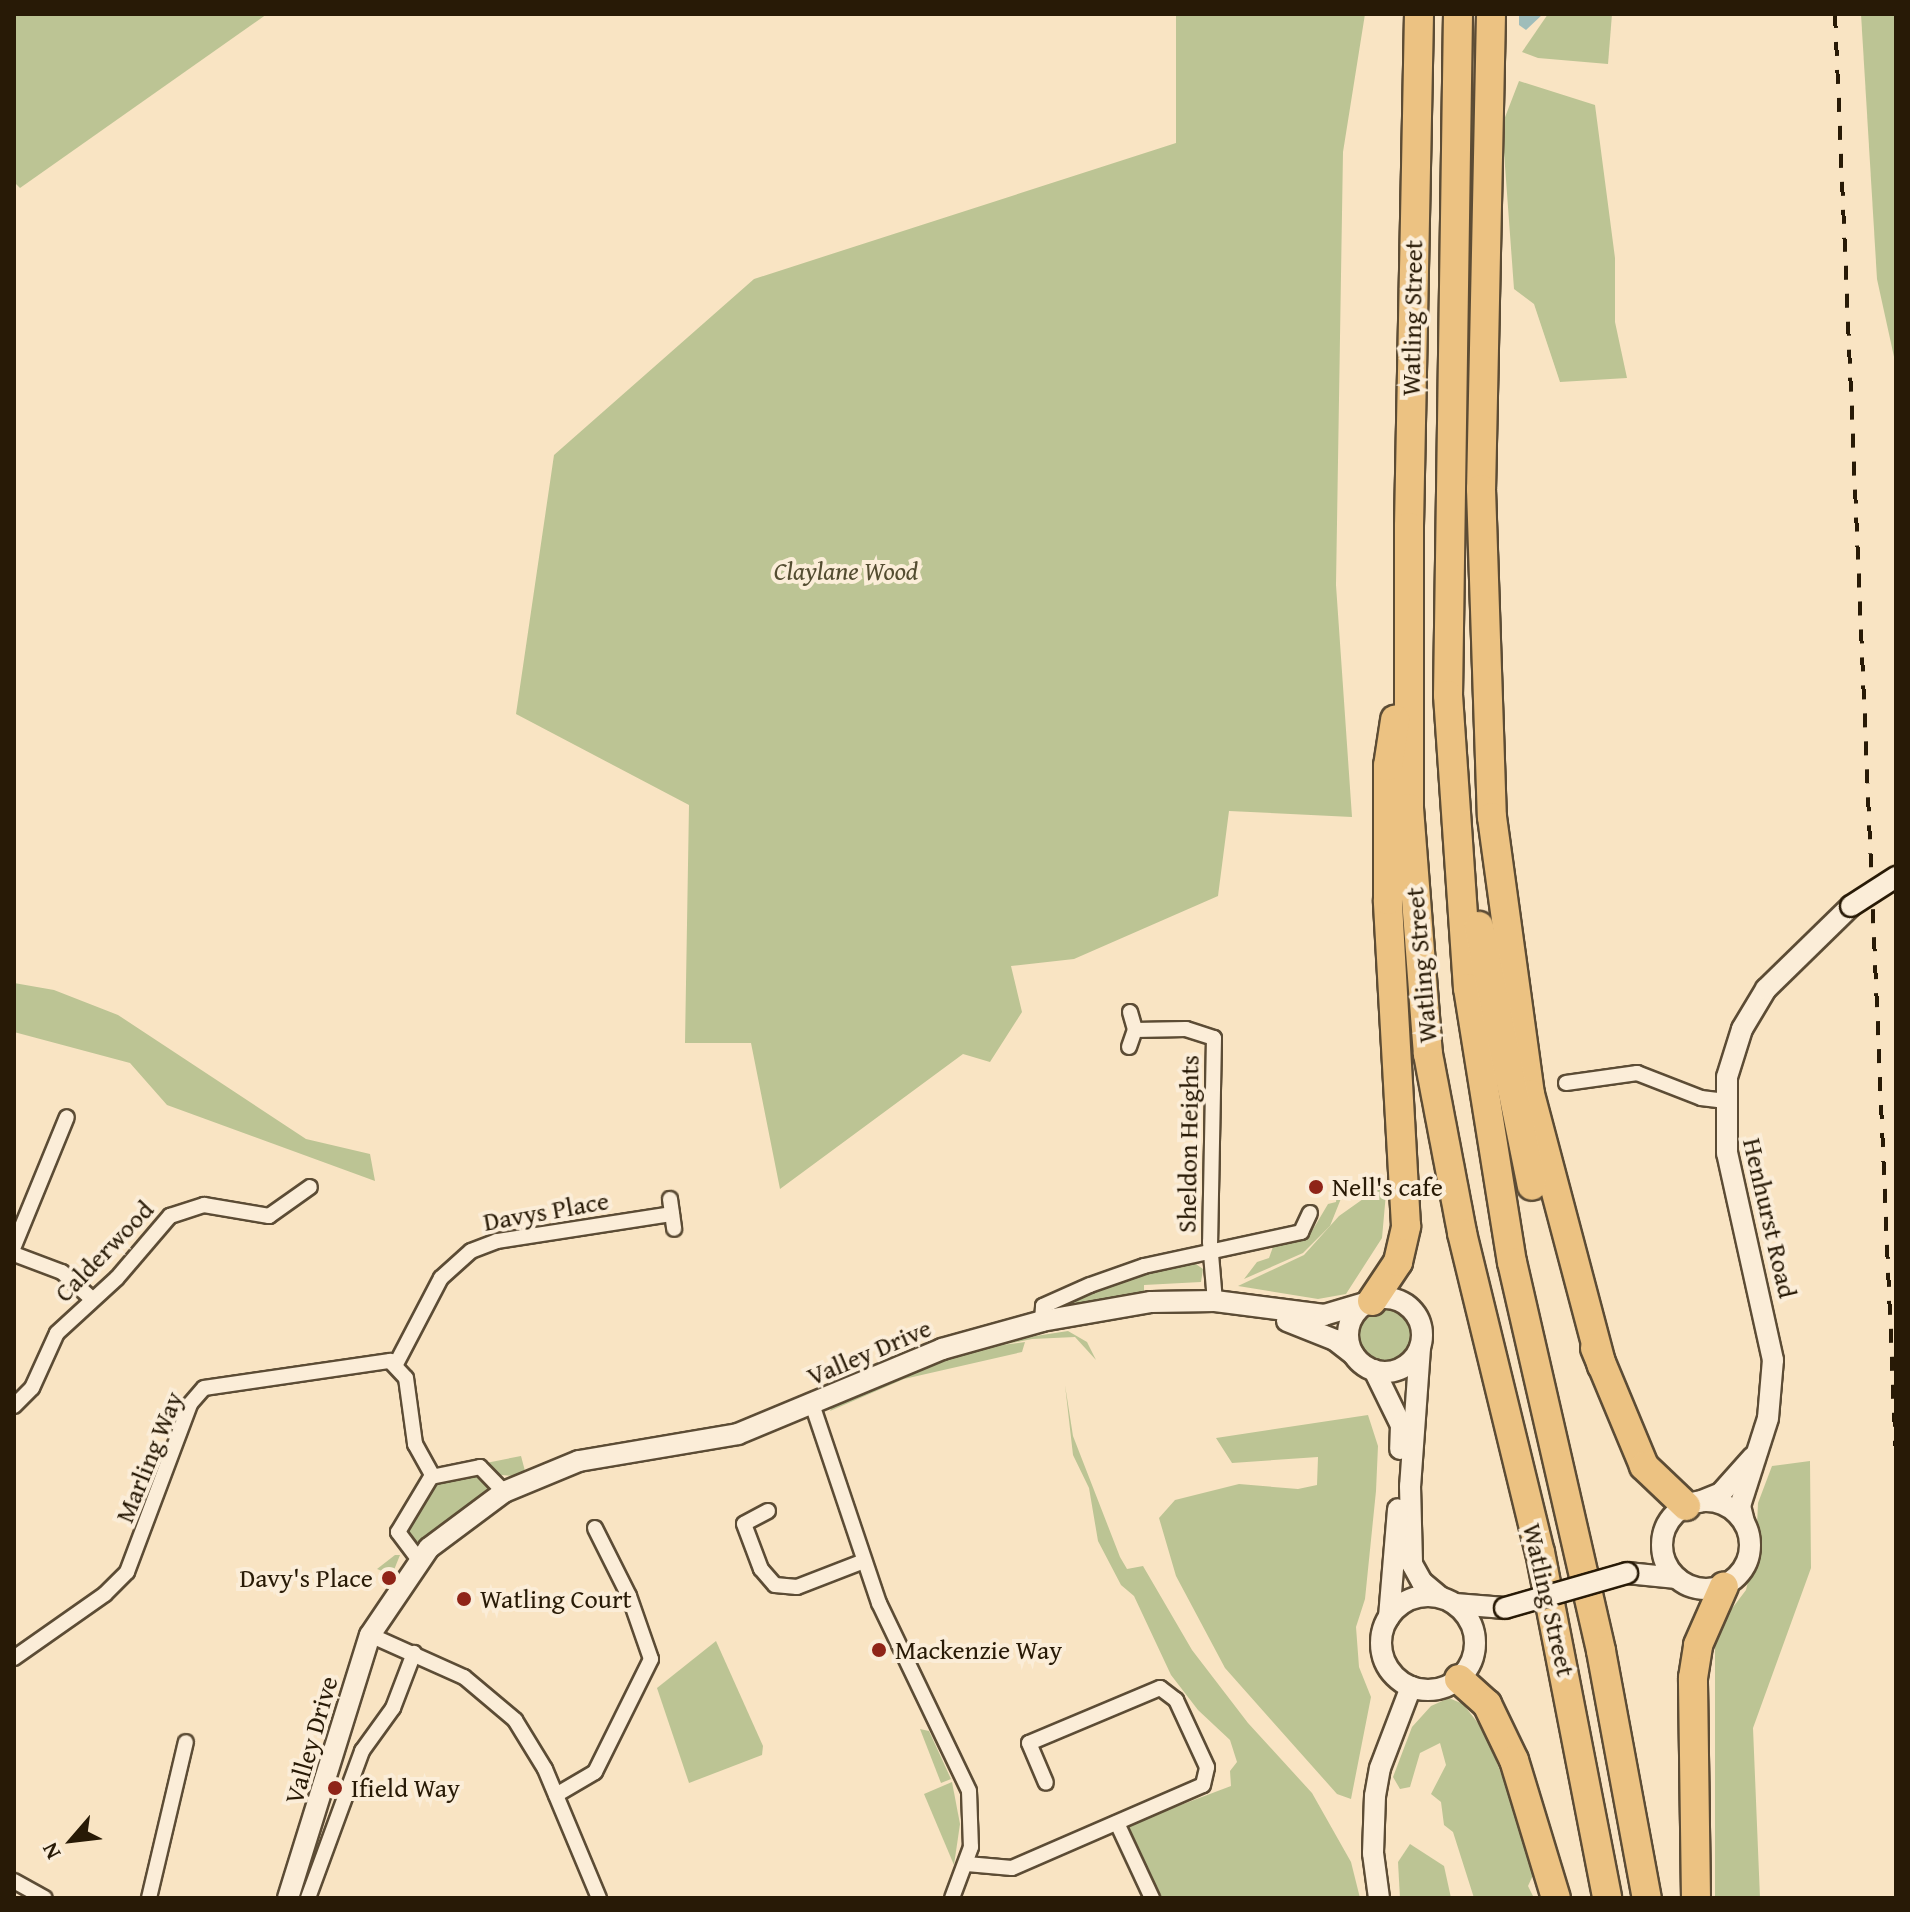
<!DOCTYPE html>
<html>
<head>
<meta charset="utf-8">
<style>
	body { margin:0 }
	#map { position:relative; width:1910px; height:1912px; overflow:hidden; background:#f9e4c3; font-family:"Gentium Book Plus",serif }
	div>[style] { position:absolute }
	[style*='--x'] { left:calc(var(--x)*1px); top:calc(var(--y)*1px); width:calc(var(--w)*1px); rotate:calc(var(--a)*1deg) }
	.green>* { inset:0; background:#bcc494 }
	.round { border-radius:50% }
	.water>* { inset:0; background:#9fbdba }
	.roads { filter:drop-shadow(2px 0 #5c4c35) drop-shadow(-2px 0 #5c4c35) drop-shadow(0 2px #5c4c35) drop-shadow(0 -2px #5c4c35) }
	.street>* { height:14px; margin:-7px; padding:0 7px; transform-origin:7px; border-radius:7px; background:#fbedd8 }
	.secondary>* { height:20px; margin:-10px; padding:0 10px; transform-origin:10px; border-radius:10px; background:#fbedd8 }
	.secondary>.ring { margin:-10px; padding:0; box-sizing:content-box; background:none; border:20px solid #fbedd8; border-radius:50% }
	.highway>* { height:28px; margin:-14px; padding:0 14px; transform-origin:14px; border-radius:14px; background:#ecc282 }
	.rail>* { height:4px; margin-top:-2px; transform-origin:0; background:repeating-linear-gradient(90deg,#281a06 0 14px,transparent 0 28px) }
	.bridges { filter:drop-shadow(2px 0 #281a06) drop-shadow(-2px 0 #281a06) drop-shadow(0 2px #281a06) drop-shadow(0 -2px #281a06) }
	.secondary-bridge>* { height:20px; margin:-10px; padding:0 10px; transform-origin:10px; border-radius:10px; background:#fbedd8 }
	.dots>* { width:22px; height:22px; translate:-50% -50%; box-sizing:border-box; border:4px solid #fbedd8; border-radius:50% }
	span { translate:-50% -50%; white-space:nowrap; text-align:center; line-height:1.15; -webkit-text-stroke:8px #fbedd8; paint-order:stroke }
	.street-label { font-size:26px; color:#281a06 }
	.park-label { font-size:26px; color:#544d31; font-style:italic }
	.poi-label { font-size:26px; color:#281a06 }
	.left { translate:0 -50%; text-align:left }
	.right { translate:-100% -50%; text-align:right }
	.frame { position:absolute; inset:0; border:16px solid #281a06; pointer-events:none }
	.north { position:absolute; left:32px; top:1800px; width:80px; height:80px; -webkit-text-stroke:6px #fbedd8; paint-order:stroke; rotate:242deg; font-size:22px; font-weight:700; line-height:32px; text-align:center; color:#281a06 }
	.north::after { content:''; display:block; margin:auto; width:28px; height:36px; background:#281a06; clip-path:polygon(50% 0,100% 100%,50% 72%,0 100%) }
</style>
</head>
<body>
<div id="map">
	<div class="green">
		<i style="clip-path:polygon(14px 14px,267px 14px,20px 188px,14px 182px)"></i>
		<i style="clip-path:polygon(1176px 14px,1365px 14px,1343px 152px,1336px 585px,1352px 817px,1229px 811px,1218px 896px,1074px 959px,1011px 966px,1022px 1012px,990px 1062px,963px 1054px,780px 1189px,751px 1043px,685px 1043px,689px 805px,516px 714px,554px 455px,754px 279px,1176px 143px)"></i>
		<i style="clip-path:polygon(1548px 14px,1612px 14px,1608px 64px,1538px 58px,1522px 52px)"></i>
		<i style="clip-path:polygon(1861px 14px,1896px 14px,1896px 366px,1877px 279px)"></i>
		<i style="clip-path:polygon(1519px 81px,1595px 105px,1615px 258px,1615px 322px,1627px 378px,1560px 382px,1534px 304px,1514px 289px,1502px 125px)"></i>
		<i style="clip-path:polygon(14px 983px,54px 990px,118px 1015px,306px 1139px,370px 1154px,375px 1181px,167px 1105px,130px 1063px,14px 1032px)"></i>
		<i style="clip-path:polygon(1387px 1182px,1382px 1238px,1346px 1294px,1318px 1299px,1238px 1286px,1304px 1255px,1339px 1216px)"></i>
		<i style="clip-path:polygon(1344px 1191px,1330px 1226px,1303px 1253px,1244px 1279px,1257px 1262px,1269px 1258px,1274px 1244px,1312px 1231px,1328px 1204px,1336px 1202px,1337px 1192px)"></i>
		<i style="clip-path:polygon(1193px 1262px,1203px 1269px,1201px 1282px,1144px 1285px,1144px 1292px,1055px 1308px,1117px 1279px)"></i>
		<i class="round" style="left:1359px;top:1308px;width:54px;height:54px"></i>
		<i style="clip-path:polygon(1068px 1331px,1087px 1342px,1096px 1360px,1075px 1337px,1032px 1339px,1002px 1345px,1025px 1342px,1022px 1352px,904px 1379px,830px 1411px,834px 1403px,976px 1345px)"></i>
		<i style="clip-path:polygon(1065px 1385px,1073px 1436px,1120px 1557px,1127px 1569px,1143px 1566px,1192px 1650px,1248px 1723px,1312px 1793px,1351px 1862px,1360px 1898px,1156px 1898px,1125px 1826px,1231px 1786px,1230px 1771px,1237px 1762px,1230px 1740px,1198px 1710px,1171px 1675px,1134px 1596px,1121px 1585px,1098px 1541px,1089px 1488px,1073px 1455px)"></i>
		<i style="clip-path:polygon(1368px 1415px,1378px 1446px,1376px 1491px,1365px 1599px,1356px 1627px,1359px 1667px,1371px 1697px,1351px 1799px,1337px 1794px,1225px 1668px,1176px 1576px,1159px 1518px,1175px 1500px,1239px 1484px,1298px 1489px,1317px 1485px,1318px 1457px,1232px 1463px,1216px 1438px)"></i>
		<i style="clip-path:polygon(521px 1456px,525px 1471px,514px 1476px,501px 1475px,486px 1463px)"></i>
		<i style="clip-path:polygon(1810px 1461px,1811px 1568px,1753px 1728px,1760px 1898px,1715px 1898px,1715px 1631px,1746px 1590px,1756px 1547px,1758px 1503px,1772px 1466px)"></i>
		<i style="clip-path:polygon(474px 1471px,488px 1485px,486px 1492px,424px 1542px,410px 1544px,404px 1526px,436px 1479px)"></i>
		<i style="clip-path:polygon(400px 1555px,392px 1575px,377px 1569px,395px 1555px)"></i>
		<i style="clip-path:polygon(716px 1641px,763px 1746px,762px 1755px,689px 1783px,657px 1688px)"></i>
		<i style="clip-path:polygon(1449px 1698px,1463px 1704px,1485px 1732px,1523px 1830px,1534px 1873px,1528px 1886px,1534px 1898px,1474px 1898px,1453px 1832px,1444px 1825px,1441px 1802px,1431px 1794px,1446px 1765px,1440px 1743px,1420px 1753px,1410px 1787px,1400px 1789px,1393px 1777px,1412px 1727px,1431px 1706px)"></i>
		<i style="clip-path:polygon(920px 1729px,929px 1731px,951px 1779px,941px 1783px)"></i>
		<i style="clip-path:polygon(952px 1782px,960px 1824px,954px 1865px,924px 1794px)"></i>
		<i style="clip-path:polygon(1410px 1844px,1444px 1866px,1451px 1898px,1400px 1898px,1398px 1862px)"></i>
	</div>
	<div class="water">
		<i style="clip-path:polygon(1519px 14px,1543px 14px,1526px 30px,1519px 25px)"></i>
	</div>
	<div class="roads">
		<div class="street">
			<i style="--x:1130;--y:1012;--w:19;--a:74"></i>
			<i style="--x:1129;--y:1047;--w:18;--a:-71"></i>
			<i style="--x:1135;--y:1030;--w:51;--a:-1.1"></i>
			<i style="--x:1186;--y:1029;--w:29;--a:18"></i>
			<i style="--x:1214;--y:1038;--w:204;--a:91.1"></i>
			<i style="--x:1210;--y:1242;--w:59;--a:85.2"></i>
			<i style="--x:1566;--y:1083;--w:72;--a:-8"></i>
			<i style="--x:1637;--y:1073;--w:69;--a:21.3"></i>
			<i style="--x:1701;--y:1098;--w:23;--a:7"></i>
			<i style="--x:670;--y:1199;--w:30;--a:82"></i>
			<i style="--x:14;--y:1246;--w:139;--a:-67.7"></i>
			<i style="--x:14;--y:1254;--w:51;--a:20.6"></i>
			<i style="--x:62;--y:1272;--w:40;--a:42"></i>
			<i style="--x:1042;--y:1321;--w:15;--a:-86"></i>
			<i style="--x:1043;--y:1306;--w:51;--a:-24.1"></i>
			<i style="--x:1090;--y:1285;--w:57;--a:-19.4"></i>
			<i style="--x:1144;--y:1266;--w:161;--a:-12.2"></i>
			<i style="--x:1301;--y:1232;--w:21;--a:-65"></i>
			<i style="--x:396;--y:1364;--w:97;--a:-62.4"></i>
			<i style="--x:441;--y:1278;--w:40;--a:-42"></i>
			<i style="--x:471;--y:1251;--w:28;--a:-21"></i>
			<i style="--x:497;--y:1241;--w:177;--a:-8.8"></i>
			<i style="--x:812;--y:1404;--w:210;--a:71.4"></i>
			<i style="--x:879;--y:1603;--w:208;--a:64.4"></i>
			<i style="--x:969;--y:1791;--w:56;--a:88"></i>
			<i style="--x:971;--y:1847;--w:54;--a:110.4"></i>
			<i style="--x:14;--y:1406;--w:25;--a:-45"></i>
			<i style="--x:32;--y:1388;--w:60;--a:-65.6"></i>
			<i style="--x:57;--y:1333;--w:81;--a:-42.5"></i>
			<i style="--x:117;--y:1278;--w:82;--a:-49.5"></i>
			<i style="--x:170;--y:1216;--w:36;--a:-18"></i>
			<i style="--x:204;--y:1205;--w:66;--a:9.6"></i>
			<i style="--x:269;--y:1216;--w:50;--a:-35.3"></i>
			<i style="--x:768;--y:1511;--w:27;--a:152"></i>
			<i style="--x:744;--y:1524;--w:48;--a:69.3"></i>
			<i style="--x:761;--y:1569;--w:21;--a:49"></i>
			<i style="--x:775;--y:1585;--w:22;--a:5"></i>
			<i style="--x:797;--y:1587;--w:72;--a:-21.2"></i>
			<i style="--x:419;--y:1560;--w:35;--a:-127"></i>
			<i style="--x:398;--y:1532;--w:64;--a:-59"></i>
			<i style="--x:431;--y:1477;--w:50;--a:-11.5"></i>
			<i style="--x:480;--y:1467;--w:35;--a:46"></i>
			<i style="--x:370;--y:1635;--w:103;--a:24.1"></i>
			<i style="--x:464;--y:1677;--w:67;--a:40.1"></i>
			<i style="--x:515;--y:1720;--w:57;--a:58.5"></i>
			<i style="--x:545;--y:1769;--w:140;--a:67.3"></i>
			<i style="--x:14;--y:1658;--w:111;--a:-35.1"></i>
			<i style="--x:105;--y:1594;--w:31;--a:-45"></i>
			<i style="--x:127;--y:1572;--w:179;--a:-69.4"></i>
			<i style="--x:190;--y:1404;--w:21;--a:-49"></i>
			<i style="--x:204;--y:1388;--w:188;--a:-8.3"></i>
			<i style="--x:390;--y:1361;--w:23;--a:47"></i>
			<i style="--x:406;--y:1378;--w:67;--a:82.2"></i>
			<i style="--x:415;--y:1444;--w:37;--a:61"></i>
			<i style="--x:556;--y:1795;--w:45;--a:-30.5"></i>
			<i style="--x:595;--y:1772;--w:126;--a:-63.6"></i>
			<i style="--x:651;--y:1659;--w:67;--a:-109.2"></i>
			<i style="--x:629;--y:1596;--w:76;--a:-116.6"></i>
			<i style="--x:1117;--y:1823;--w:83;--a:65"></i>
			<i style="--x:967;--y:1864;--w:45;--a:5.1"></i>
			<i style="--x:1012;--y:1868;--w:208;--a:-23.5"></i>
			<i style="--x:1203;--y:1785;--w:18;--a:-77"></i>
			<i style="--x:1207;--y:1767;--w:74;--a:-114.8"></i>
			<i style="--x:1176;--y:1700;--w:20;--a:-143"></i>
			<i style="--x:1160;--y:1688;--w:142;--a:157.2"></i>
			<i style="--x:1029;--y:1743;--w:43;--a:67"></i>
			<i style="--x:14;--y:1881;--w:35;--a:29"></i>
			<i style="--x:149;--y:1898;--w:160;--a:-76.7"></i>
			<i style="--x:308;--y:1898;--w:157;--a:-69.8"></i>
			<i style="--x:362;--y:1751;--w:53;--a:-54.2"></i>
			<i style="--x:393;--y:1708;--w:59;--a:-69.1"></i>
		</div>
		<div class="secondary">
			<i class="ring" style="left:1348px;top:1298px;width:54px;height:54px"></i>
			<i style="--x:1287;--y:1321;--w:52;--a:21.6"></i>
			<i style="--x:1335;--y:1340;--w:24;--a:38"></i>
			<i style="--x:1420;--y:1348;--w:138;--a:94.1"></i>
			<i style="--x:1410;--y:1486;--w:78;--a:88.5"></i>
			<i style="--x:1412;--y:1564;--w:21;--a:61"></i>
			<i style="--x:1422;--y:1582;--w:23;--a:40"></i>
			<i style="--x:1374;--y:1370;--w:61;--a:63.9"></i>
			<i style="--x:1401;--y:1425;--w:24;--a:92"></i>
			<i class="ring" style="left:1662px;top:1501px;width:68px;height:68px"></i>
			<i style="--x:1699;--y:1502;--w:24;--a:-22"></i>
			<i style="--x:1721;--y:1493;--w:48;--a:-48.4"></i>
			<i style="--x:1744;--y:1522;--w:16;--a:-104"></i>
			<i style="--x:1740;--y:1506;--w:92;--a:-72.3"></i>
			<i style="--x:1768;--y:1418;--w:58;--a:-85.1"></i>
			<i style="--x:1773;--y:1360;--w:212;--a:-102.5"></i>
			<i style="--x:1727;--y:1153;--w:76;--a:-90"></i>
			<i style="--x:1727;--y:1077;--w:50;--a:-72.6"></i>
			<i style="--x:1742;--y:1029;--w:47;--a:-59"></i>
			<i style="--x:1766;--y:989;--w:119;--a:-44.3"></i>
			<i style="--x:1627;--y:1573;--w:50;--a:5.7"></i>
			<i class="ring" style="left:1381px;top:1596px;width:74px;height:74px"></i>
			<i style="--x:1455;--y:1604;--w:50;--a:4.6"></i>
			<i style="--x:1389;--y:1617;--w:108;--a:-85.2"></i>
			<i style="--x:288;--y:1898;--w:275;--a:-72.7"></i>
			<i style="--x:370;--y:1635;--w:105;--a:-55.9"></i>
			<i style="--x:429;--y:1548;--w:94;--a:-36.7"></i>
			<i style="--x:504;--y:1492;--w:81;--a:-22.5"></i>
			<i style="--x:579;--y:1461;--w:161;--a:-9.6"></i>
			<i style="--x:738;--y:1434;--w:221;--a:-22.6"></i>
			<i style="--x:942;--y:1349;--w:104;--a:-15.6"></i>
			<i style="--x:1042;--y:1321;--w:111;--a:-9.9"></i>
			<i style="--x:1151;--y:1302;--w:64;--a:-0.9"></i>
			<i style="--x:1215;--y:1301;--w:110;--a:7.3"></i>
			<i style="--x:1324;--y:1315;--w:50;--a:-16.3"></i>
			<i style="--x:1379;--y:1898;--w:45;--a:-97.6"></i>
			<i style="--x:1373;--y:1853;--w:57;--a:-88"></i>
			<i style="--x:1375;--y:1796;--w:28;--a:-80"></i>
			<i style="--x:1380;--y:1768;--w:87;--a:-69.1"></i>
		</div>
		<div class="highway">
			<i style="--x:1419;--y:14;--w:513;--a:91.12"></i>
			<i style="--x:1409;--y:527;--w:281;--a:90"></i>
			<i style="--x:1409;--y:808;--w:247;--a:85.6"></i>
			<i style="--x:1428;--y:1054;--w:182;--a:79.2"></i>
			<i style="--x:1462;--y:1233;--w:328;--a:76.3"></i>
			<i style="--x:1540;--y:1552;--w:352;--a:79"></i>
			<i style="--x:1458;--y:14;--w:681;--a:90.84"></i>
			<i style="--x:1448;--y:695;--w:294;--a:86.1"></i>
			<i style="--x:1468;--y:988;--w:278;--a:80.9"></i>
			<i style="--x:1512;--y:1262;--w:399;--a:77.1"></i>
			<i style="--x:1601;--y:1651;--w:251;--a:79.5"></i>
			<i style="--x:1491;--y:14;--w:475;--a:91.2"></i>
			<i style="--x:1481;--y:489;--w:328;--a:88.1"></i>
			<i style="--x:1492;--y:817;--w:280;--a:82.2"></i>
			<i style="--x:1530;--y:1094;--w:281;--a:75.2"></i>
			<i style="--x:1479;--y:926;--w:265;--a:78.5"></i>
			<i style="--x:1372;--y:1301;--w:47;--a:-56.3"></i>
			<i style="--x:1398;--y:1262;--w:37;--a:-77"></i>
			<i style="--x:1406;--y:1226;--w:326;--a:-93.2"></i>
			<i style="--x:1388;--y:900;--w:134;--a:-90"></i>
			<i style="--x:1388;--y:766;--w:47;--a:-81.3"></i>
			<i style="--x:1595;--y:1348;--w:128;--a:67.4"></i>
			<i style="--x:1644;--y:1466;--w:58;--a:43.6"></i>
			<i style="--x:1459;--y:1679;--w:38;--a:42"></i>
			<i style="--x:1487;--y:1704;--w:62;--a:64.3"></i>
			<i style="--x:1514;--y:1760;--w:144;--a:73.1"></i>
			<i style="--x:1696;--y:1898;--w:220;--a:-90.8"></i>
			<i style="--x:1693;--y:1678;--w:33;--a:-81"></i>
			<i style="--x:1698;--y:1645;--w:64;--a:-66.2"></i>
		</div>
	</div>
	<div class="rail">
		<i style="--x:1835;--y:14;--w:1444;--a:87.58"></i>
	</div>
	<div class="bridges">
		<div class="secondary-bridge">
			<i style="--x:1851;--y:906;--w:54;--a:-32.8"></i>
			<i style="--x:1505;--y:1608;--w:127;--a:-16"></i>
		</div>
	</div>
	<div class="dots">
		<i style="left:1316px;top:1187px;background:#8f2418"></i>
		<i style="left:389px;top:1578px;background:#8f2418"></i>
		<i style="left:464px;top:1599px;background:#8f2418"></i>
		<i style="left:879px;top:1650px;background:#8f2418"></i>
		<i style="left:335px;top:1788px;background:#8f2418"></i>
	</div>
	<div class="street-label">
		<span style="left:1412px;top:318px;rotate:-89deg">Watling Street</span>
		<span style="left:1421px;top:965px;rotate:-95deg">Watling Street</span>
		<span style="left:1188px;top:1144px;rotate:-89deg">Sheldon Heights</span>
		<span style="left:546px;top:1211px;rotate:-10deg">Davys Place</span>
		<span style="left:1770px;top:1218px;rotate:77deg">Henhurst Road</span>
		<span style="left:104px;top:1251px;rotate:-46deg">Calderwood</span>
		<span style="left:869px;top:1352px;rotate:-23deg">Valley Drive</span>
		<span style="left:149px;top:1457px;rotate:-68deg">Marling Way</span>
		<span style="left:1549px;top:1600px;rotate:77deg">Watling Street</span>
		<span style="left:311px;top:1740px;rotate:-74deg">Valley Drive</span>
	</div>
	<div class="park-label">
		<span style="left:846px;top:571px">Claylane Wood</span>
	</div>
	<div class="poi-label">
		<span class="left" style="left:1332px;top:1187px">Nell's cafe</span>
		<span class="right" style="left:373px;top:1578px">Davy's Place</span>
		<span class="left" style="left:480px;top:1599px">Watling Court</span>
		<span class="left" style="left:895px;top:1650px">Mackenzie Way</span>
		<span class="left" style="left:351px;top:1788px">Ifield Way</span>
	</div>
	<div class="frame"></div>
	<div class="north">N</div>
</div>
</body>
</html>
